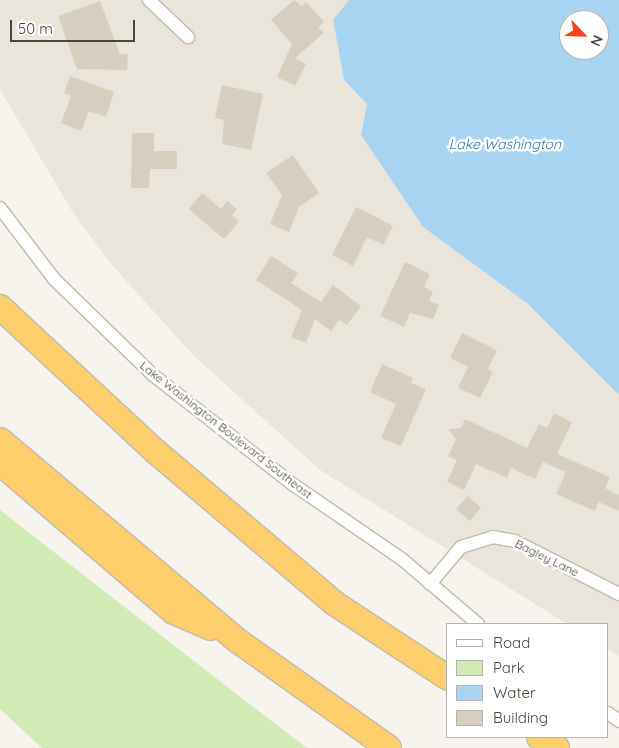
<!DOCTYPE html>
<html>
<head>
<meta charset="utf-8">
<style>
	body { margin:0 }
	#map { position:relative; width:619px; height:748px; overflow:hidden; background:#f6f3ec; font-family:Quicksand,sans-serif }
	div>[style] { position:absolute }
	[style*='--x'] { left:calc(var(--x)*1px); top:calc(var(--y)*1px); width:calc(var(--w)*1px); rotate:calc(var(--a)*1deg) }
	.residential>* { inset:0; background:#eae5da }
	.green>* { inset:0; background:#d2eab5 }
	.water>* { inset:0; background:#a9d4f2 }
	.building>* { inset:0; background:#d8cfc1 }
	.roads { filter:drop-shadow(1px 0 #c2bbae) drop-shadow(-1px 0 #c2bbae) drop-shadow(0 1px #c2bbae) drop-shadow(0 -1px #c2bbae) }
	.street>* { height:12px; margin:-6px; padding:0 6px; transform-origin:6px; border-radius:6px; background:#fff }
	.highway>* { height:24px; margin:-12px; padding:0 12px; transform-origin:12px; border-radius:12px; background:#ffcf6e }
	span { translate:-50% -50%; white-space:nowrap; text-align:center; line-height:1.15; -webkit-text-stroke:5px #fff; paint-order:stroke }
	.street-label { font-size:12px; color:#4b4439 }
	.water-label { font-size:14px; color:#2e7ab2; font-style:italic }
	.legend { position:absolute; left:446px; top:623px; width:162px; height:115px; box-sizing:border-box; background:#fff; border:1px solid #b7b4b0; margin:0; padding:6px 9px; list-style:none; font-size:15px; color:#4b4439 }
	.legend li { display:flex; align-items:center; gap:10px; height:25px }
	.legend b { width:25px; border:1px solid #b7b4b0 }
	.north { position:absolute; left:559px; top:10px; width:50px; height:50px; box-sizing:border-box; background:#fff; border:1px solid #b7b4b0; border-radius:50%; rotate:114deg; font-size:14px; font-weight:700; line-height:20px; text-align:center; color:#4b4439 }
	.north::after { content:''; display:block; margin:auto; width:18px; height:22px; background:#fc3f1d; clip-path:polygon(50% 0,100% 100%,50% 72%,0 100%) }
	.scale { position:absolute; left:10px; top:20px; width:125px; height:22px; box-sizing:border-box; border:2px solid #4b4439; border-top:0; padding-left:6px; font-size:15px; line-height:18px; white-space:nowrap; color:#4b4439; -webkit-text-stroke:4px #fff; paint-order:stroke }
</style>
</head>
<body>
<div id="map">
	<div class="residential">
		<i style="clip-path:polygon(0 0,349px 0,333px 20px,344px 80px,367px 104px,361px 135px,423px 227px,528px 304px,619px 395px,619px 656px,608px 649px,608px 624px,567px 624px,320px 470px,192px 354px,112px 265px,72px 211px,0 90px)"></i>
	</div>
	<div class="green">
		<i style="clip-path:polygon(0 510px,239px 696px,307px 748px,42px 748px,0 709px)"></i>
	</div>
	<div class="water">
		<i style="clip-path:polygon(evenodd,349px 0,619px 0,619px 395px,528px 304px,423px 227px,361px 135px,367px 104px,344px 80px,333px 20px,349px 0,569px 20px,599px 20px,599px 50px,569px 50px,569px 20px)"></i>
	</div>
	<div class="building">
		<i style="clip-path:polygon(294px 0,302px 6px,306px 2px,324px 22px,318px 27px,324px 33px,295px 58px,306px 64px,295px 86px,277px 77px,292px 44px,271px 20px)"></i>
		<i style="clip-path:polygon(100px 1px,120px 54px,128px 54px,127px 70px,77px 69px,58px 16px)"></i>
		<i style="clip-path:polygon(70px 76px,114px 92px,106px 117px,89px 111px,81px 131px,61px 123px,71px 96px,64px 93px)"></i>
		<i style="clip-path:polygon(222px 85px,263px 94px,251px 150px,222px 144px,224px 120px,215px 118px)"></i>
		<i style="clip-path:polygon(132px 133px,154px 133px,154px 151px,177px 151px,177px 169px,150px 169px,149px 188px,131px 188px)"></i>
		<i style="clip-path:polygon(293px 155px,319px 193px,299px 207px,289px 232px,270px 224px,282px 195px,266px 173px)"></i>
		<i style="clip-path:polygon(202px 193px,221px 209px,227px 201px,237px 209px,232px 215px,239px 222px,224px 239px,189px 209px)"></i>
		<i style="clip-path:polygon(356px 207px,393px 226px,383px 245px,367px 237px,353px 266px,332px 255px)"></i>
		<i style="clip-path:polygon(271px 256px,298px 273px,291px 283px,321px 302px,333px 285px,361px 306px,347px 325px,339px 320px,331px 331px,315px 319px,306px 343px,291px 337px,302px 310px,256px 280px)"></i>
		<i style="clip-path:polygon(405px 262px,430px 274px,424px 287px,433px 292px,429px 301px,439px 305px,433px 319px,410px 313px,404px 327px,380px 316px)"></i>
		<i style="clip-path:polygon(462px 333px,497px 350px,488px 369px,493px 372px,480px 398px,458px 388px,468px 367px,450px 358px)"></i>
		<i style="clip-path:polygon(382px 364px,413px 378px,411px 383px,426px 389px,401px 446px,381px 438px,396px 404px,370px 392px)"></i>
		<i style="clip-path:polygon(554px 413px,572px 422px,557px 454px,610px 477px,605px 488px,619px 495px,619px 511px,599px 502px,595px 511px,556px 494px,566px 472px,543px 462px,535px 479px,511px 468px,507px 478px,476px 464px,464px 490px,447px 482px,457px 460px,448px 456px,456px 439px,448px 429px,461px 428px,465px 419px,527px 448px,539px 424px,547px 428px)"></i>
		<i style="clip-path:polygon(468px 496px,481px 508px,470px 521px,456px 509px)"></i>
	</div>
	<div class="roads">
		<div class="street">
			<i style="--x:149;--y:0;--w:54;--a:43.5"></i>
			<i style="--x:0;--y:208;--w:89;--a:52.7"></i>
			<i style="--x:54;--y:279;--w:138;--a:44.1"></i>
			<i style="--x:153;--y:375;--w:179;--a:38"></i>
			<i style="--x:294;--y:485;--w:132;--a:34.5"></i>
			<i style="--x:403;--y:560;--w:99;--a:40.5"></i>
			<i style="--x:430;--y:584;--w:48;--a:-50"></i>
			<i style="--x:461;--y:547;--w:34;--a:-17"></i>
			<i style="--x:493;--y:537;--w:22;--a:10"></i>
			<i style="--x:515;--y:541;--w:117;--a:27"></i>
			<i style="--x:608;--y:713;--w:14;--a:36"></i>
		</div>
		<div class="highway">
			<i style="--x:0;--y:307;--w:212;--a:42.9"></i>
			<i style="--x:155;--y:451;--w:235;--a:40.3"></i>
			<i style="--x:334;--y:603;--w:136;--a:33.3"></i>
			<i style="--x:0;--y:440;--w:312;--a:40.2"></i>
			<i style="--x:238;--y:641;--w:185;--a:35.3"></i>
			<i style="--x:0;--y:463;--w:229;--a:40.6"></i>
			<i style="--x:174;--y:612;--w:40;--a:23.4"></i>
			<i style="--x:539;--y:737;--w:21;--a:31"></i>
		</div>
	</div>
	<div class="street-label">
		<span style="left:226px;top:430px;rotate:38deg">Lake Washington Boulevard Southeast</span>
		<span style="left:547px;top:558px;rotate:26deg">Bagley Lane</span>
	</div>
	<div class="water-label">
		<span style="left:505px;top:144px">Lake Washington</span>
	</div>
	<ul class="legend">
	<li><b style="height:6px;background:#fff"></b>Road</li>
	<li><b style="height:14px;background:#d2eab5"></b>Park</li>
	<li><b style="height:14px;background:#a9d4f2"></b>Water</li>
	<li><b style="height:14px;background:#d8cfc1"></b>Building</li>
	</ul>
	<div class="north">N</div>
	<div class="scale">50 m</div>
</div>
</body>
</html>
